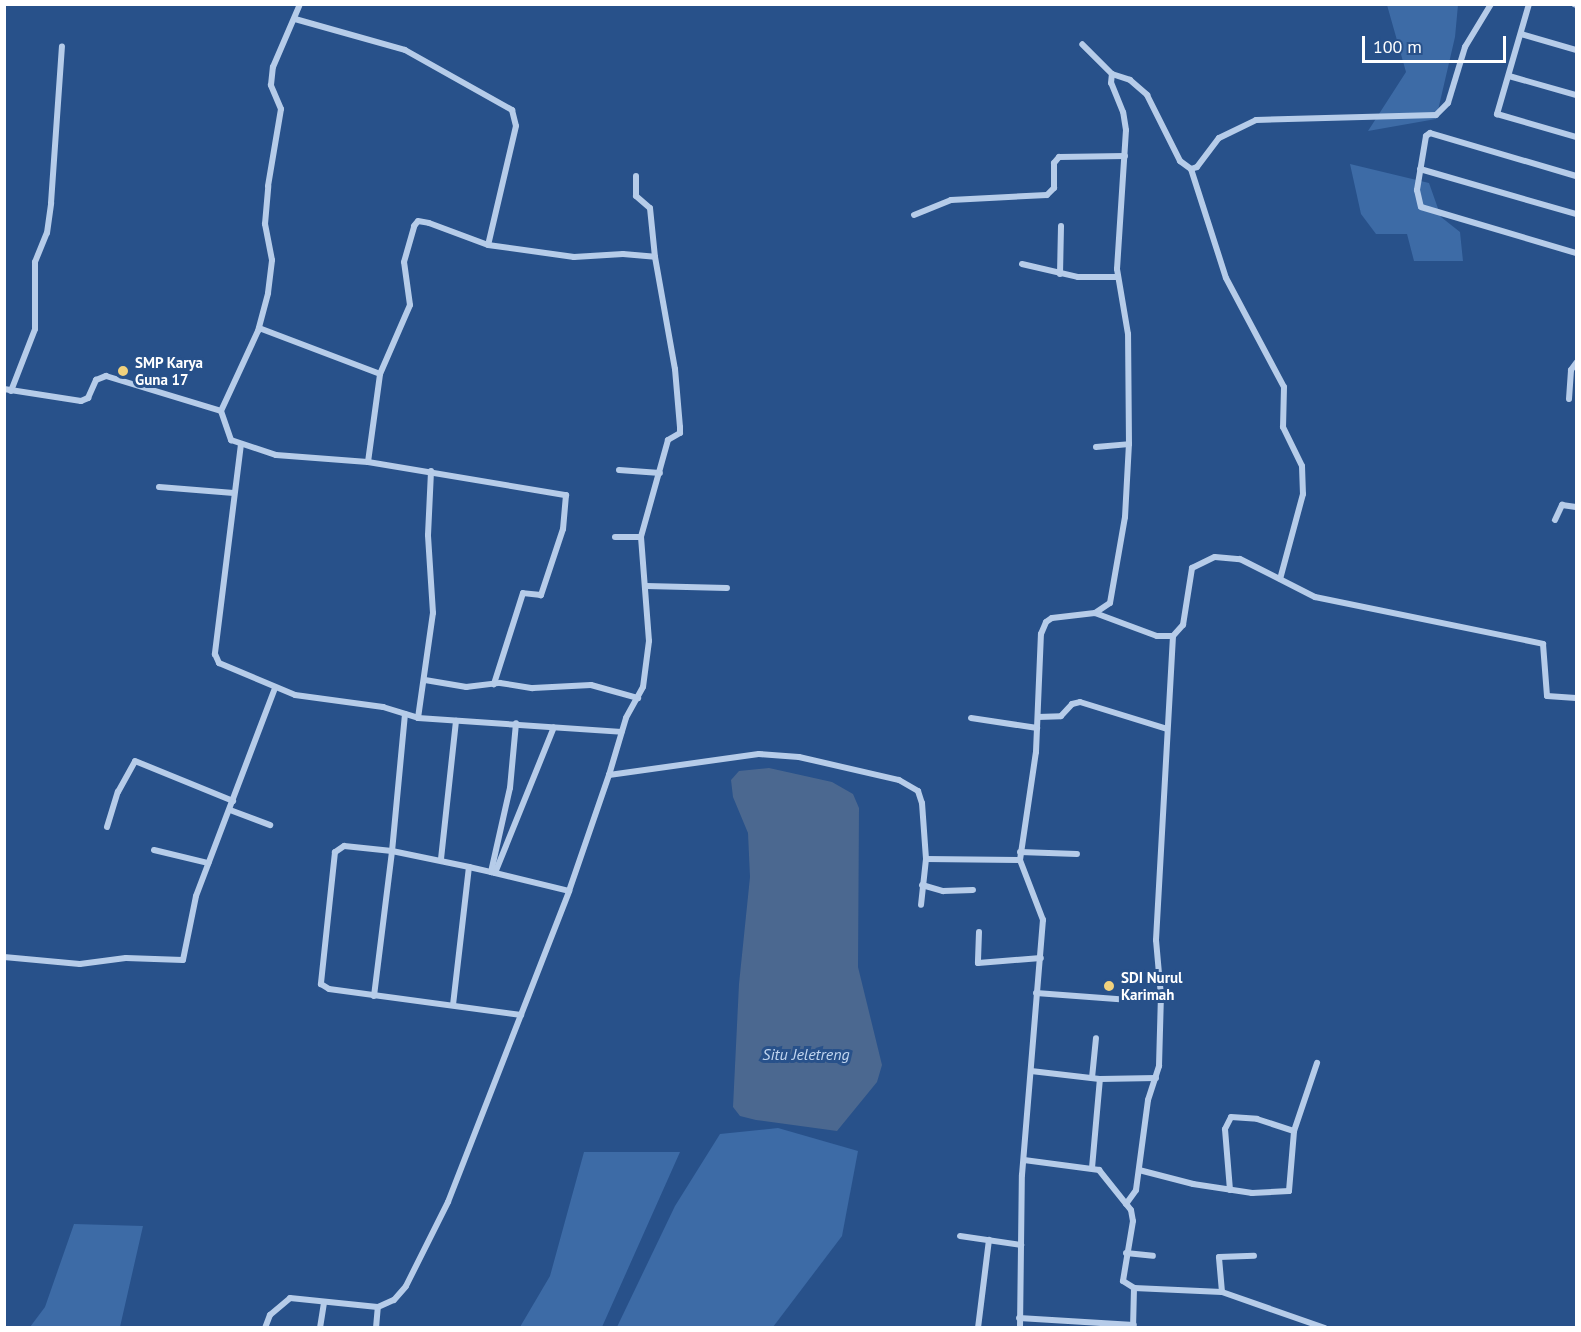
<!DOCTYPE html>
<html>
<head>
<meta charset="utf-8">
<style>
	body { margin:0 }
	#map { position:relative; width:1581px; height:1332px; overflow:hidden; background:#28518a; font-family:"PT Sans",sans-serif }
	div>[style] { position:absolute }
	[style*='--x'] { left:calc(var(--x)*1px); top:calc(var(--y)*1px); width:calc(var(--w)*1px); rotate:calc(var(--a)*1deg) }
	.green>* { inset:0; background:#3d6ba6 }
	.water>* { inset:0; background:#4b6890 }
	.street>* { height:6px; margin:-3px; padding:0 3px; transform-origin:3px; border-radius:3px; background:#b6cce9 }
	.dots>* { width:16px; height:16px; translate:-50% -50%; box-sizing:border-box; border:3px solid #28518a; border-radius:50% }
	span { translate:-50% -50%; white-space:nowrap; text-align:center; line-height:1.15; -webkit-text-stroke:6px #28518a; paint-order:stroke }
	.poi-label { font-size:15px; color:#fff; font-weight:700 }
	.left { translate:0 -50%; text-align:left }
	.water-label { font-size:16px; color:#c2d6f0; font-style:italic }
	.frame { position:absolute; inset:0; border:6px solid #fff; pointer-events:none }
	.scale { position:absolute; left:1362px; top:36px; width:144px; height:27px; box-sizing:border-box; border:3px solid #fff; border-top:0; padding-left:8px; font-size:18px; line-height:21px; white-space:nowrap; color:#fff; -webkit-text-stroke:4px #28518a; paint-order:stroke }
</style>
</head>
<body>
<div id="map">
	<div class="green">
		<i style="clip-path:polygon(1387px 5px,1458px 5px,1455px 37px,1436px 119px,1368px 131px,1406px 72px)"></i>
		<i style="clip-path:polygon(1350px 164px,1429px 183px,1441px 217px,1460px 232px,1463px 261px,1414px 261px,1407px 234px,1376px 234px,1361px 214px)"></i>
		<i style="clip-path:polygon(778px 1128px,858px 1151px,842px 1236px,773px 1327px,617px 1327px,675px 1206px,720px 1134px)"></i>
		<i style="clip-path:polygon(584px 1152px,680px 1152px,602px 1327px,520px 1327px,550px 1276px)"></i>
		<i style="clip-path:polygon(74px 1224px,143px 1226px,120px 1327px,30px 1327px,45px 1307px)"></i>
	</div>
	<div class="water">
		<i style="clip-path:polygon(769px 768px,832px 782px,853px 794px,859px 808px,858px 967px,882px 1065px,877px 1082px,837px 1131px,756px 1120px,740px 1116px,733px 1107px,739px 984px,750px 877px,748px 833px,733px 797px,731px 780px,739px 771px)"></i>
	</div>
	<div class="street">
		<i style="--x:1529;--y:4;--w:115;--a:106.2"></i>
		<i style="--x:1497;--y:114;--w:82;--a:16.2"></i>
		<i style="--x:1574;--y:4;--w:2;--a:27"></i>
		<i style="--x:295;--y:19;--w:114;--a:15.7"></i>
		<i style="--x:405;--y:50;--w:123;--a:29.3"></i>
		<i style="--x:512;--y:110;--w:16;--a:76"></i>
		<i style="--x:516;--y:126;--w:122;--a:103.2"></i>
		<i style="--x:488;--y:245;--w:87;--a:7.9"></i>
		<i style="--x:574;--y:257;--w:49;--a:-3.5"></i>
		<i style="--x:623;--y:254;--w:32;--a:5"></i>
		<i style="--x:655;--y:257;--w:114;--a:79.9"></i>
		<i style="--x:675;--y:369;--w:58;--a:85.1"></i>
		<i style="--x:680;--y:427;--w:6;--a:90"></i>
		<i style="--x:680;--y:433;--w:14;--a:150"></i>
		<i style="--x:668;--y:440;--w:101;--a:105.6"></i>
		<i style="--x:1521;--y:34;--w:57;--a:16.2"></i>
		<i style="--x:1112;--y:74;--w:19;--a:18"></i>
		<i style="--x:1130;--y:80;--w:23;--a:41"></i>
		<i style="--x:1147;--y:95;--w:74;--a:63.4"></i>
		<i style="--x:1180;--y:161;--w:14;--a:36"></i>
		<i style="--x:1191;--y:169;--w:6;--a:-18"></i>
		<i style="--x:1197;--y:167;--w:36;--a:-53"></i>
		<i style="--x:1219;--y:138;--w:41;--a:-25.9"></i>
		<i style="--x:1256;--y:120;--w:180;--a:-1.6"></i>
		<i style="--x:1436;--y:115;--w:17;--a:-45"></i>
		<i style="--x:1448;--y:103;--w:59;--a:-73.1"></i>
		<i style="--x:1465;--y:47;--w:50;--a:-58.8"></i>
		<i style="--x:1509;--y:76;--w:70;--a:15.8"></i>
		<i style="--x:1191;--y:169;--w:114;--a:72.2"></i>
		<i style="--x:1226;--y:278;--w:123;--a:62"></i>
		<i style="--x:1284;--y:387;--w:40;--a:91.4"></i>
		<i style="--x:1283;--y:427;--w:43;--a:64"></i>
		<i style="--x:1302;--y:466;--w:28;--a:88"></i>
		<i style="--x:1303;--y:494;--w:88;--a:105.1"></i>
		<i style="--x:1420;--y:169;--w:162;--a:16.1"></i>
		<i style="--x:636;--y:176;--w:20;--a:90"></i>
		<i style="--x:636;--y:196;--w:18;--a:41"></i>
		<i style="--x:650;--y:208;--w:49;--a:84.2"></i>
		<i style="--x:1576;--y:176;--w:152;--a:-163.6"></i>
		<i style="--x:1430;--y:133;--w:5;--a:143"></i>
		<i style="--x:1426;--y:136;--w:55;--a:99.5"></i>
		<i style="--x:1417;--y:190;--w:17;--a:77"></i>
		<i style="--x:1421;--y:207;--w:162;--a:16.5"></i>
		<i style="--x:914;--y:215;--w:40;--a:-22"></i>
		<i style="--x:951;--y:200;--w:96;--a:-3"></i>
		<i style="--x:1047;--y:195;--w:10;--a:-45"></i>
		<i style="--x:1054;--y:188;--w:25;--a:-90"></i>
		<i style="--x:1054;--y:163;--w:8;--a:-50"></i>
		<i style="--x:1059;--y:157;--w:66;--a:-0.9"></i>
		<i style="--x:1022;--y:264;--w:57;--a:13.1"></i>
		<i style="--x:1078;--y:277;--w:40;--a:0"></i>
		<i style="--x:1060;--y:274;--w:48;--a:-88.8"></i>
		<i style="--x:259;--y:328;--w:129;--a:20.8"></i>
		<i style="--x:4;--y:389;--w:78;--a:8.9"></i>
		<i style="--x:81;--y:401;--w:8;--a:-23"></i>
		<i style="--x:88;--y:398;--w:20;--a:-66"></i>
		<i style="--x:96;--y:380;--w:11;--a:-22"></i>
		<i style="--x:106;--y:376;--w:120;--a:16.9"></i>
		<i style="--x:221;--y:411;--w:31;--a:71"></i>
		<i style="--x:231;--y:440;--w:47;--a:18.4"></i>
		<i style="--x:276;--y:455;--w:92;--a:4.4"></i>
		<i style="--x:368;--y:462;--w:201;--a:9.5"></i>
		<i style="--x:566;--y:495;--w:34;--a:95"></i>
		<i style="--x:563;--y:529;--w:70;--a:108.4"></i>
		<i style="--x:541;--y:595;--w:18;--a:-174"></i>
		<i style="--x:523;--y:593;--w:96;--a:107.7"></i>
		<i style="--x:11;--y:391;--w:66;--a:-68.8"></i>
		<i style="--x:35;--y:329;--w:67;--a:-90"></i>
		<i style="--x:35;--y:262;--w:31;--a:-68"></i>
		<i style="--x:47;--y:233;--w:30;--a:-82"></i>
		<i style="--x:51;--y:203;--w:157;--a:-86"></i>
		<i style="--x:1569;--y:399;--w:29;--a:-86"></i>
		<i style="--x:1571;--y:370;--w:9;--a:-54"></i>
		<i style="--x:221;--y:411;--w:88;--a:-65.2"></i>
		<i style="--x:258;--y:331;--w:39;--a:-75"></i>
		<i style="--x:268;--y:293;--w:33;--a:-83"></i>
		<i style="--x:272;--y:260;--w:37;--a:-101"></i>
		<i style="--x:265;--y:224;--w:38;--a:-85"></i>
		<i style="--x:268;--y:186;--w:78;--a:-80.4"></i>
		<i style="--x:281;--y:109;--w:26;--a:-113"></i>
		<i style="--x:271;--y:85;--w:18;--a:-84"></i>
		<i style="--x:273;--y:67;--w:69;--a:-66.8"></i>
		<i style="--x:241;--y:444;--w:212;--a:97.1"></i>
		<i style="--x:215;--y:654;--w:10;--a:66"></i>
		<i style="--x:219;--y:663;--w:82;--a:22.8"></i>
		<i style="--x:295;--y:695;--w:89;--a:7.8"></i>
		<i style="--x:383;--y:707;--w:37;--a:17"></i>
		<i style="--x:418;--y:718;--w:204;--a:3.9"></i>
		<i style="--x:1096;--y:447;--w:33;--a:-5"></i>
		<i style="--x:368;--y:462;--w:89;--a:-82.2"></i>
		<i style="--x:380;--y:374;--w:75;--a:-66.5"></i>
		<i style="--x:410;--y:305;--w:43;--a:-97.9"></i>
		<i style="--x:404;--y:262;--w:37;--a:-74"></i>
		<i style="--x:414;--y:226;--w:6;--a:-51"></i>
		<i style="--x:418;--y:221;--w:11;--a:10"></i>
		<i style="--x:429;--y:223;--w:63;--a:20.4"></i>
		<i style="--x:619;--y:470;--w:41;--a:4.2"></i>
		<i style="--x:159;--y:487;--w:75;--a:4.6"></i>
		<i style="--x:1555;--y:520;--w:17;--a:-65"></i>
		<i style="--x:1562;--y:505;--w:14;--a:8"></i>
		<i style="--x:615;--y:537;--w:26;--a:0"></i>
		<i style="--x:641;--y:537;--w:104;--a:85.6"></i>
		<i style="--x:649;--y:641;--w:46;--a:97.4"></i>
		<i style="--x:643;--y:687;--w:35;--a:119"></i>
		<i style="--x:626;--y:718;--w:59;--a:106.6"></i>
		<i style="--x:609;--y:775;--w:151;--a:-8"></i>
		<i style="--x:759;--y:754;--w:40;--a:4.3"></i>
		<i style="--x:799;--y:757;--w:103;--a:13"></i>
		<i style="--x:899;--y:780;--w:22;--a:30"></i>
		<i style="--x:918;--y:791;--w:13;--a:72"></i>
		<i style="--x:922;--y:803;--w:56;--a:85.9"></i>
		<i style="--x:926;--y:859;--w:46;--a:96.2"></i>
		<i style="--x:646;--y:586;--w:81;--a:1.4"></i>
		<i style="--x:1095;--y:613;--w:66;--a:20.4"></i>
		<i style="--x:1157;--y:636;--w:16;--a:0"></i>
		<i style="--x:1173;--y:636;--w:15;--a:-48"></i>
		<i style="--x:1183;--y:625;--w:58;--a:-81"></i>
		<i style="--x:1192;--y:568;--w:25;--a:-26"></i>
		<i style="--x:1215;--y:557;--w:25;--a:5"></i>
		<i style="--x:1240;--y:559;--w:84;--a:26.9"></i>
		<i style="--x:1315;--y:597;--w:233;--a:11.6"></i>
		<i style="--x:1543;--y:644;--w:52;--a:85.6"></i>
		<i style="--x:1547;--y:696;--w:29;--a:4"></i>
		<i style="--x:425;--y:680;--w:42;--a:9.7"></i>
		<i style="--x:466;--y:687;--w:34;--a:-7"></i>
		<i style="--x:500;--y:683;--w:33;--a:9"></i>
		<i style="--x:533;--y:688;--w:58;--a:-3"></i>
		<i style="--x:591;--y:685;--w:49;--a:15.5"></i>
		<i style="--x:405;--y:714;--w:138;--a:95.4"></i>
		<i style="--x:392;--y:851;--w:48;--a:-174.1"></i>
		<i style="--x:344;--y:846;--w:11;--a:146"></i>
		<i style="--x:335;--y:852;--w:133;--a:96.1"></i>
		<i style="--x:321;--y:984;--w:9;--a:32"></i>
		<i style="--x:329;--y:989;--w:194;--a:7.7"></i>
		<i style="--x:1038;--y:717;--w:23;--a:-2"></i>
		<i style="--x:1061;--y:716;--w:16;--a:-47"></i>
		<i style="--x:1072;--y:704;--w:8;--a:-14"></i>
		<i style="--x:1080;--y:702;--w:91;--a:17.2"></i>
		<i style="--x:418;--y:718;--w:106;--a:-81.9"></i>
		<i style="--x:433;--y:613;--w:78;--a:-93.7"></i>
		<i style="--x:428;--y:535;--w:64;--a:-87.3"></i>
		<i style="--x:971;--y:718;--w:67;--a:8.6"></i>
		<i style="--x:230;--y:810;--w:43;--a:20.6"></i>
		<i style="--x:107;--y:827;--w:37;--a:-73"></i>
		<i style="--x:118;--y:792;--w:35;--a:-61"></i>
		<i style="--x:135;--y:761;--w:106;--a:22.2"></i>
		<i style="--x:154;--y:850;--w:56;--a:13.5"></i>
		<i style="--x:1020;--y:852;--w:57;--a:2"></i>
		<i style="--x:441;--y:859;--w:139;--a:-83.8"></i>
		<i style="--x:926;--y:859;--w:94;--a:0.6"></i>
		<i style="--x:491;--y:872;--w:80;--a:13.7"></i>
		<i style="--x:495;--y:873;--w:157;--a:-68"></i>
		<i style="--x:922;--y:885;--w:22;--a:16"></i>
		<i style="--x:943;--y:891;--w:30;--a:-2"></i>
		<i style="--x:979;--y:932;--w:31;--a:92"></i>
		<i style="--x:978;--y:963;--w:63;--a:-4.5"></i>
		<i style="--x:4;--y:957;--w:76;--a:5.3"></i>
		<i style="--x:80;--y:964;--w:46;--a:-7.4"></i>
		<i style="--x:126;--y:958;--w:57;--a:2"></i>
		<i style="--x:183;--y:960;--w:65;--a:-78.5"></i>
		<i style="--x:196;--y:896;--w:222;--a:-69.2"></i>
		<i style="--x:1036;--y:993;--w:94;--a:4.3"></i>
		<i style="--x:1130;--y:1000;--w:31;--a:-7"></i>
		<i style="--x:374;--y:996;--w:146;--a:-82.9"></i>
		<i style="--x:392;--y:851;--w:79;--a:11.7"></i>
		<i style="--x:453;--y:1005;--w:139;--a:-83.4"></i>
		<i style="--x:469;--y:867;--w:23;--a:13"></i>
		<i style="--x:491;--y:872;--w:86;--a:-77.3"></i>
		<i style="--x:510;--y:788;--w:65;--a:-84.7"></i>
		<i style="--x:1031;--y:1071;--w:69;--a:6.6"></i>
		<i style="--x:1100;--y:1079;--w:56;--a:-1"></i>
		<i style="--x:1092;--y:1078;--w:40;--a:-84.3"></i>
		<i style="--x:1024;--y:1160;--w:76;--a:7.6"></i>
		<i style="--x:1099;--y:1170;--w:51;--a:51.3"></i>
		<i style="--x:1131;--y:1210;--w:11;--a:80"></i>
		<i style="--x:1133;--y:1221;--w:61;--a:99.5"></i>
		<i style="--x:1123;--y:1281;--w:13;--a:32"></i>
		<i style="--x:1134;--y:1288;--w:40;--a:91.4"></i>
		<i style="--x:1092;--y:1168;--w:89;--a:-84.9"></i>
		<i style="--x:1139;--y:1170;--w:56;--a:14.5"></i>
		<i style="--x:1193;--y:1184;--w:60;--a:8.7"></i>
		<i style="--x:1252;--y:1193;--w:37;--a:-3"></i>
		<i style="--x:1289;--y:1191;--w:60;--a:-85.2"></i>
		<i style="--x:1294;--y:1131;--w:72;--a:-71.3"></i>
		<i style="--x:1230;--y:1190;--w:61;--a:-94.7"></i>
		<i style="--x:1225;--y:1129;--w:13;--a:-63"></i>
		<i style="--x:1231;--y:1117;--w:26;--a:4"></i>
		<i style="--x:1257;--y:1119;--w:39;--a:18"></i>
		<i style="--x:1126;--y:1204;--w:17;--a:-54"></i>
		<i style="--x:1136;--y:1190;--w:91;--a:-82.4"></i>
		<i style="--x:1148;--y:1100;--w:36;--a:-72"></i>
		<i style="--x:1159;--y:1066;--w:70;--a:-88.4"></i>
		<i style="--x:1161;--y:996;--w:56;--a:-95.1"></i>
		<i style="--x:1156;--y:940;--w:304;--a:-86.8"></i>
		<i style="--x:960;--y:1236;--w:62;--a:8.4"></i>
		<i style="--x:1126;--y:1253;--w:27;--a:6"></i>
		<i style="--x:1134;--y:1288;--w:88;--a:2.6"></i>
		<i style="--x:1222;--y:1292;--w:109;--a:19.3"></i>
		<i style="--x:1222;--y:1292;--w:35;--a:-95"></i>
		<i style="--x:1219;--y:1257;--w:35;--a:-2"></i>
		<i style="--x:1019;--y:1318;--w:115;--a:3.5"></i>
		<i style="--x:265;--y:1328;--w:14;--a:-69"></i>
		<i style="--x:270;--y:1315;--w:26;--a:-40"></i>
		<i style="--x:290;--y:1298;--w:88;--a:5.8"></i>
		<i style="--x:378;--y:1307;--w:17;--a:-24"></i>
		<i style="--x:394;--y:1300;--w:18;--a:-49"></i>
		<i style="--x:406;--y:1286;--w:94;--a:-63.4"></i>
		<i style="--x:448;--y:1202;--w:334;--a:-68.7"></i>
		<i style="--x:569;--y:891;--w:123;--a:-71"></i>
		<i style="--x:320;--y:1328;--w:26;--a:-81"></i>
		<i style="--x:376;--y:1328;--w:21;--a:-85"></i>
		<i style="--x:978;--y:1328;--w:89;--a:-82.9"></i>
		<i style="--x:1020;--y:1328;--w:153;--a:-89.3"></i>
		<i style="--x:1022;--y:1175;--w:256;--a:-85.3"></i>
		<i style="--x:1043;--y:920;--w:64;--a:-111"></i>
		<i style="--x:1020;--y:860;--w:109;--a:-81.6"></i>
		<i style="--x:1036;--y:752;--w:118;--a:-87.6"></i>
		<i style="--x:1041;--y:634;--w:13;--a:-67"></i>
		<i style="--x:1046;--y:622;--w:7;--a:-34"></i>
		<i style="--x:1052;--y:618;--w:43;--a:-6.6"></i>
		<i style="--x:1095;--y:613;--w:18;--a:-34"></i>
		<i style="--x:1110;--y:603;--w:87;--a:-80.1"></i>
		<i style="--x:1125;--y:517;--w:73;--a:-86.9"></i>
		<i style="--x:1129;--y:444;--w:110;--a:-90.5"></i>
		<i style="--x:1128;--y:334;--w:66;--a:-99.6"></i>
		<i style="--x:1117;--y:269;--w:139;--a:-86.3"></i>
		<i style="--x:1126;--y:130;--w:18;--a:-99"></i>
		<i style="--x:1123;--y:112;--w:31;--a:-112"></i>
		<i style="--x:1111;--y:83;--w:9;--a:-84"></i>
		<i style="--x:1112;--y:74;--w:42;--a:-135"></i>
	</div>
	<div class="dots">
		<i style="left:123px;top:371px;background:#f1d17d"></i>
		<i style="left:1109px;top:986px;background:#f1d17d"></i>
	</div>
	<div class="poi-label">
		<span class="left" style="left:135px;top:371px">SMP Karya<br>Guna 17</span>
		<span class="left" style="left:1121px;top:986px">SDI Nurul<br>Karimah</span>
	</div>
	<div class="water-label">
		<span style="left:806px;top:1054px">Situ Jeletreng</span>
	</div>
	<div class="frame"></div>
	<div class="scale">100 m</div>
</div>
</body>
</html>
